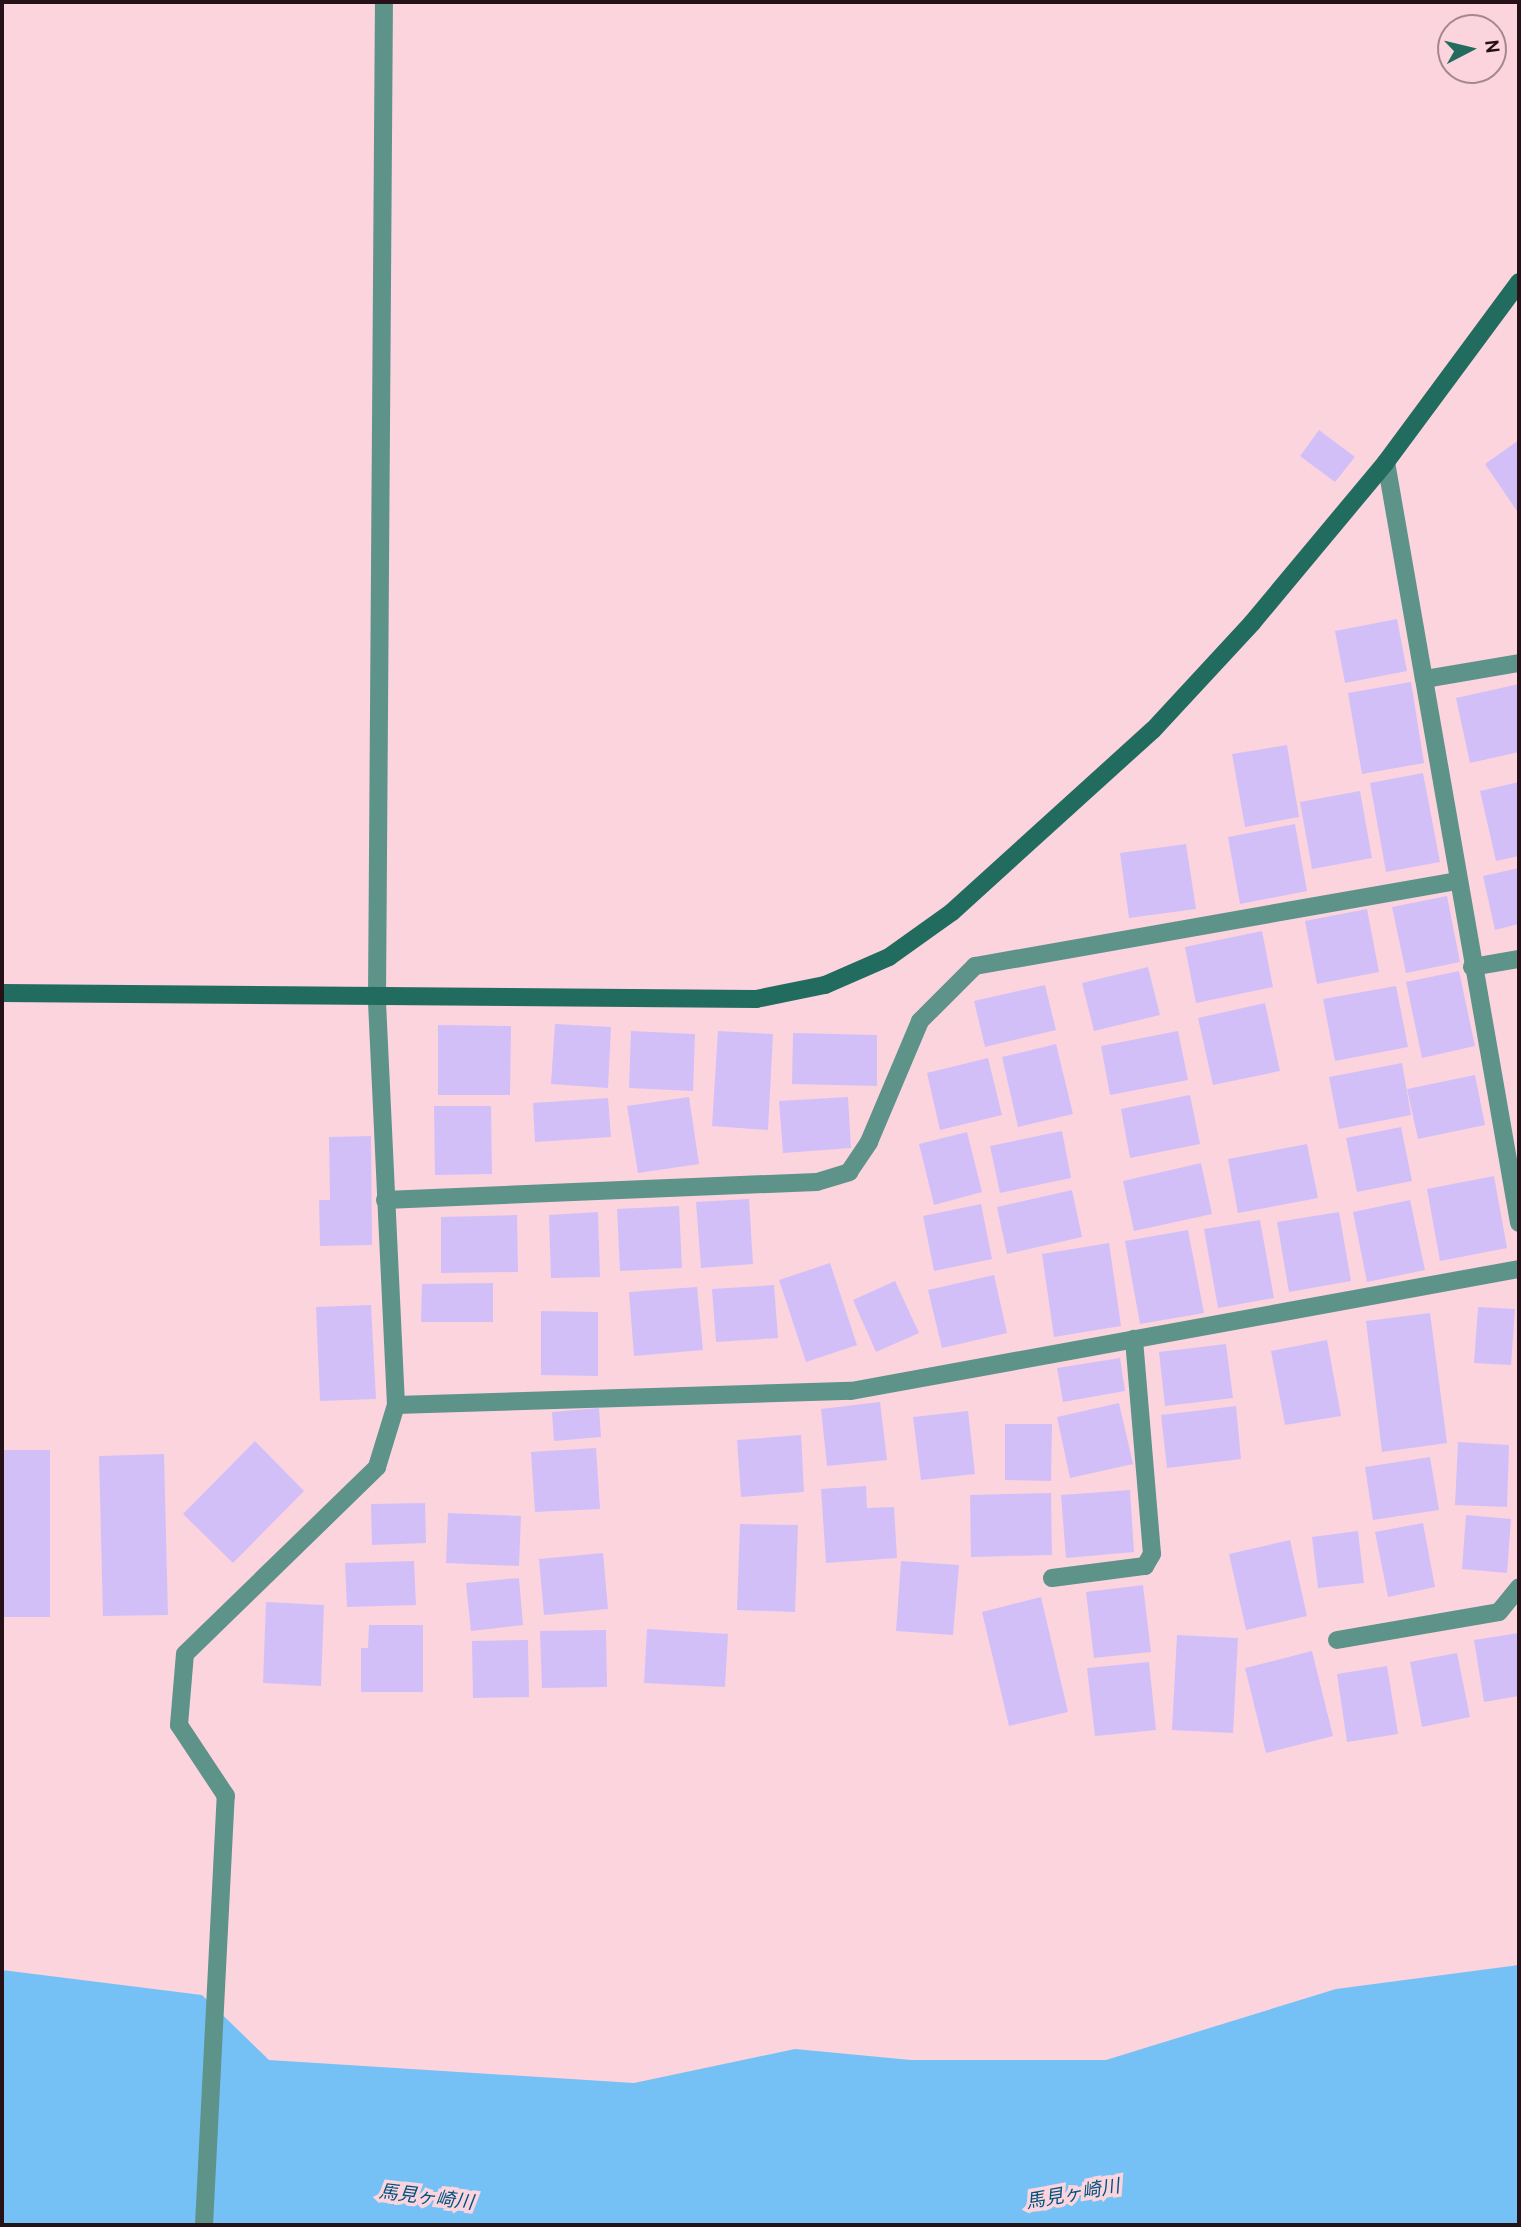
<!DOCTYPE html>
<html>
<head>
<meta charset="utf-8">
<style>
	body { margin:0 }
	#map { position:relative; width:1521px; height:2227px; overflow:hidden; background:#fbd4de; font-family:Overpass,"Noto Sans JP",sans-serif }
	div>[style] { position:absolute }
	[style*='--x'] { left:calc(var(--x)*1px); top:calc(var(--y)*1px); width:calc(var(--w)*1px); rotate:calc(var(--a)*1deg) }
	.water>* { inset:0; background:#75c1f6 }
	.building>* { inset:0; background:#d3bff8 }
	.lane>* { height:18px; margin:-9px; padding:0 9px; transform-origin:9px; border-radius:9px; background:#5d9389 }
	.secondary>* { height:18px; margin:-9px; padding:0 9px; transform-origin:9px; border-radius:9px; background:#226b5f }
	span { translate:-50% -50%; white-space:nowrap; text-align:center; line-height:1.15; -webkit-text-stroke:7px #fbd4de; paint-order:stroke }
	.water-label { font-size:19px; color:#01547f; font-style:italic }
	.frame { position:absolute; inset:0; border:4px solid #271118; pointer-events:none }
	.north { position:absolute; left:1437px; top:14px; width:70px; height:70px; box-sizing:border-box; background:#fbd4de; border:2px solid #a6868f; border-radius:50%; rotate:83deg; font-size:19px; font-weight:700; line-height:28px; text-align:center; color:#271118 }
	.north::after { content:''; display:block; margin:auto; width:24px; height:32px; background:#236a5f; clip-path:polygon(50% 0,100% 100%,50% 72%,0 100%) }
</style>
</head>
<body>
<div id="map">
	<div class="water">
		<i style="clip-path:polygon(1519px 1965px,1519px 2225px,2px 2223px,2px 1970px,202px 1995px,269px 2060px,634px 2083px,795px 2049px,911px 2060px,1106px 2060px,1336px 1989px)"></i>
	</div>
	<div class="building">
		<i style="clip-path:polygon(1319px 430px,1355px 457px,1335px 482px,1300px 456px)"></i>
		<i style="clip-path:polygon(1519px 440px,1519px 514px,1485px 464px)"></i>
		<i style="clip-path:polygon(1397px 619px,1407px 671px,1345px 683px,1335px 631px)"></i>
		<i style="clip-path:polygon(1411px 682px,1424px 763px,1362px 774px,1348px 693px)"></i>
		<i style="clip-path:polygon(1519px 684px,1519px 752px,1470px 763px,1456px 698px)"></i>
		<i style="clip-path:polygon(1287px 745px,1299px 817px,1245px 827px,1232px 754px)"></i>
		<i style="clip-path:polygon(1423px 773px,1440px 862px,1386px 872px,1370px 783px)"></i>
		<i style="clip-path:polygon(1519px 782px,1519px 856px,1496px 861px,1480px 791px)"></i>
		<i style="clip-path:polygon(1360px 791px,1372px 858px,1312px 869px,1300px 802px)"></i>
		<i style="clip-path:polygon(1295px 824px,1307px 891px,1240px 904px,1228px 837px)"></i>
		<i style="clip-path:polygon(1186px 844px,1196px 909px,1129px 918px,1120px 853px)"></i>
		<i style="clip-path:polygon(1519px 868px,1519px 924px,1495px 930px,1483px 876px)"></i>
		<i style="clip-path:polygon(1447px 896px,1460px 962px,1406px 973px,1392px 907px)"></i>
		<i style="clip-path:polygon(1367px 909px,1379px 972px,1317px 984px,1305px 921px)"></i>
		<i style="clip-path:polygon(1262px 931px,1273px 987px,1196px 1003px,1185px 947px)"></i>
		<i style="clip-path:polygon(1148px 967px,1160px 1015px,1094px 1031px,1082px 983px)"></i>
		<i style="clip-path:polygon(1459px 971px,1475px 1046px,1422px 1058px,1406px 982px)"></i>
		<i style="clip-path:polygon(1045px 985px,1056px 1030px,985px 1047px,974px 1001px)"></i>
		<i style="clip-path:polygon(1396px 986px,1408px 1047px,1335px 1061px,1323px 999px)"></i>
		<i style="clip-path:polygon(1265px 1003px,1280px 1071px,1213px 1085px,1198px 1018px)"></i>
		<i style="clip-path:polygon(555px 1024px,611px 1027px,608px 1088px,551px 1084px)"></i>
		<i style="clip-path:polygon(438px 1025px,511px 1026px,510px 1095px,438px 1095px)"></i>
		<i style="clip-path:polygon(631px 1031px,695px 1034px,693px 1091px,629px 1088px)"></i>
		<i style="clip-path:polygon(718px 1031px,773px 1034px,768px 1130px,712px 1126px)"></i>
		<i style="clip-path:polygon(1178px 1031px,1188px 1080px,1110px 1095px,1101px 1046px)"></i>
		<i style="clip-path:polygon(793px 1033px,877px 1035px,877px 1086px,792px 1084px)"></i>
		<i style="clip-path:polygon(1056px 1044px,1073px 1114px,1018px 1127px,1002px 1057px)"></i>
		<i style="clip-path:polygon(988px 1058px,1002px 1115px,940px 1130px,927px 1073px)"></i>
		<i style="clip-path:polygon(1402px 1063px,1411px 1115px,1339px 1129px,1329px 1077px)"></i>
		<i style="clip-path:polygon(1475px 1075px,1485px 1125px,1418px 1139px,1407px 1089px)"></i>
		<i style="clip-path:polygon(1190px 1095px,1200px 1144px,1130px 1158px,1121px 1109px)"></i>
		<i style="clip-path:polygon(689px 1097px,699px 1164px,638px 1173px,627px 1106px)"></i>
		<i style="clip-path:polygon(848px 1097px,851px 1148px,783px 1153px,779px 1101px)"></i>
		<i style="clip-path:polygon(608px 1098px,611px 1137px,535px 1142px,533px 1103px)"></i>
		<i style="clip-path:polygon(434px 1106px,491px 1106px,492px 1174px,435px 1175px)"></i>
		<i style="clip-path:polygon(1401px 1127px,1412px 1181px,1357px 1192px,1346px 1138px)"></i>
		<i style="clip-path:polygon(1062px 1131px,1071px 1178px,1000px 1193px,990px 1146px)"></i>
		<i style="clip-path:polygon(967px 1132px,982px 1192px,934px 1205px,919px 1144px)"></i>
		<i style="clip-path:polygon(371px 1136px,372px 1245px,320px 1246px,319px 1200px,330px 1200px,329px 1137px)"></i>
		<i style="clip-path:polygon(1307px 1144px,1318px 1198px,1238px 1213px,1228px 1159px)"></i>
		<i style="clip-path:polygon(1201px 1163px,1212px 1214px,1134px 1231px,1123px 1181px)"></i>
		<i style="clip-path:polygon(1494px 1176px,1507px 1248px,1440px 1261px,1427px 1189px)"></i>
		<i style="clip-path:polygon(1072px 1190px,1082px 1237px,1007px 1254px,997px 1207px)"></i>
		<i style="clip-path:polygon(749px 1199px,753px 1264px,701px 1268px,696px 1202px)"></i>
		<i style="clip-path:polygon(1410px 1200px,1425px 1270px,1367px 1282px,1353px 1212px)"></i>
		<i style="clip-path:polygon(981px 1204px,992px 1259px,934px 1271px,923px 1216px)"></i>
		<i style="clip-path:polygon(679px 1206px,682px 1268px,620px 1271px,617px 1209px)"></i>
		<i style="clip-path:polygon(598px 1212px,600px 1277px,551px 1278px,549px 1215px)"></i>
		<i style="clip-path:polygon(1339px 1212px,1351px 1281px,1289px 1292px,1277px 1222px)"></i>
		<i style="clip-path:polygon(517px 1215px,518px 1272px,441px 1273px,441px 1217px)"></i>
		<i style="clip-path:polygon(1260px 1220px,1274px 1298px,1218px 1308px,1204px 1229px)"></i>
		<i style="clip-path:polygon(1188px 1230px,1204px 1313px,1140px 1324px,1125px 1241px)"></i>
		<i style="clip-path:polygon(1109px 1243px,1121px 1326px,1054px 1337px,1042px 1254px)"></i>
		<i style="clip-path:polygon(830px 1263px,857px 1345px,806px 1362px,779px 1280px)"></i>
		<i style="clip-path:polygon(994px 1275px,1007px 1333px,942px 1348px,928px 1290px)"></i>
		<i style="clip-path:polygon(895px 1281px,919px 1333px,876px 1352px,853px 1300px)"></i>
		<i style="clip-path:polygon(493px 1283px,493px 1322px,421px 1322px,422px 1284px)"></i>
		<i style="clip-path:polygon(774px 1285px,778px 1338px,716px 1342px,712px 1289px)"></i>
		<i style="clip-path:polygon(697px 1287px,703px 1350px,634px 1356px,629px 1292px)"></i>
		<i style="clip-path:polygon(371px 1305px,376px 1399px,320px 1401px,316px 1307px)"></i>
		<i style="clip-path:polygon(1478px 1307px,1515px 1309px,1511px 1365px,1474px 1363px)"></i>
		<i style="clip-path:polygon(541px 1311px,598px 1312px,598px 1376px,541px 1375px)"></i>
		<i style="clip-path:polygon(1430px 1313px,1447px 1443px,1382px 1452px,1366px 1321px)"></i>
		<i style="clip-path:polygon(1327px 1340px,1341px 1416px,1285px 1425px,1271px 1351px)"></i>
		<i style="clip-path:polygon(1226px 1344px,1233px 1398px,1165px 1406px,1159px 1352px)"></i>
		<i style="clip-path:polygon(1120px 1358px,1125px 1391px,1063px 1402px,1057px 1368px)"></i>
		<i style="clip-path:polygon(880px 1402px,887px 1460px,827px 1466px,821px 1409px)"></i>
		<i style="clip-path:polygon(1119px 1403px,1133px 1464px,1070px 1478px,1057px 1417px)"></i>
		<i style="clip-path:polygon(1236px 1406px,1241px 1459px,1167px 1468px,1161px 1415px)"></i>
		<i style="clip-path:polygon(599px 1408px,601px 1437px,554px 1441px,552px 1412px)"></i>
		<i style="clip-path:polygon(968px 1411px,975px 1474px,921px 1480px,913px 1417px)"></i>
		<i style="clip-path:polygon(1005px 1424px,1052px 1424px,1051px 1481px,1005px 1480px)"></i>
		<i style="clip-path:polygon(801px 1435px,804px 1492px,741px 1497px,737px 1440px)"></i>
		<i style="clip-path:polygon(255px 1441px,304px 1491px,233px 1563px,183px 1514px)"></i>
		<i style="clip-path:polygon(1458px 1442px,1509px 1445px,1507px 1507px,1455px 1505px)"></i>
		<i style="clip-path:polygon(596px 1448px,600px 1509px,535px 1512px,531px 1452px)"></i>
		<i style="clip-path:polygon(2px 1450px,50px 1450px,50px 1617px,2px 1617px)"></i>
		<i style="clip-path:polygon(164px 1454px,168px 1615px,103px 1616px,99px 1456px)"></i>
		<i style="clip-path:polygon(1430px 1457px,1439px 1510px,1373px 1520px,1365px 1467px)"></i>
		<i style="clip-path:polygon(866px 1486px,867px 1508px,894px 1507px,897px 1558px,826px 1563px,821px 1489px)"></i>
		<i style="clip-path:polygon(1130px 1490px,1134px 1552px,1066px 1558px,1061px 1495px)"></i>
		<i style="clip-path:polygon(1051px 1493px,1052px 1555px,971px 1557px,970px 1495px)"></i>
		<i style="clip-path:polygon(425px 1503px,426px 1543px,372px 1545px,371px 1504px)"></i>
		<i style="clip-path:polygon(448px 1513px,521px 1516px,519px 1566px,446px 1563px)"></i>
		<i style="clip-path:polygon(1466px 1515px,1511px 1519px,1507px 1573px,1462px 1569px)"></i>
		<i style="clip-path:polygon(1423px 1523px,1435px 1587px,1388px 1597px,1375px 1532px)"></i>
		<i style="clip-path:polygon(740px 1524px,798px 1525px,795px 1612px,737px 1610px)"></i>
		<i style="clip-path:polygon(1358px 1531px,1364px 1583px,1318px 1588px,1312px 1537px)"></i>
		<i style="clip-path:polygon(1290px 1540px,1307px 1616px,1246px 1630px,1229px 1554px)"></i>
		<i style="clip-path:polygon(603px 1553px,608px 1609px,544px 1615px,539px 1559px)"></i>
		<i style="clip-path:polygon(414px 1561px,416px 1605px,347px 1607px,345px 1563px)"></i>
		<i style="clip-path:polygon(901px 1561px,959px 1565px,953px 1635px,896px 1631px)"></i>
		<i style="clip-path:polygon(519px 1578px,523px 1625px,471px 1631px,466px 1583px)"></i>
		<i style="clip-path:polygon(1143px 1585px,1151px 1652px,1094px 1658px,1086px 1592px)"></i>
		<i style="clip-path:polygon(1041px 1597px,1068px 1712px,1009px 1726px,982px 1612px)"></i>
		<i style="clip-path:polygon(266px 1602px,324px 1605px,321px 1686px,263px 1683px)"></i>
		<i style="clip-path:polygon(369px 1625px,423px 1625px,423px 1692px,361px 1692px,361px 1648px,368px 1648px)"></i>
		<i style="clip-path:polygon(647px 1629px,728px 1634px,725px 1687px,644px 1683px)"></i>
		<i style="clip-path:polygon(606px 1630px,607px 1687px,542px 1688px,540px 1631px)"></i>
		<i style="clip-path:polygon(1519px 1633px,1519px 1696px,1484px 1702px,1474px 1640px)"></i>
		<i style="clip-path:polygon(1177px 1635px,1238px 1638px,1233px 1733px,1172px 1730px)"></i>
		<i style="clip-path:polygon(528px 1640px,529px 1697px,473px 1698px,472px 1641px)"></i>
		<i style="clip-path:polygon(1312px 1651px,1333px 1736px,1266px 1753px,1245px 1668px)"></i>
		<i style="clip-path:polygon(1457px 1653px,1470px 1717px,1422px 1727px,1410px 1662px)"></i>
		<i style="clip-path:polygon(1149px 1662px,1156px 1730px,1095px 1736px,1087px 1668px)"></i>
		<i style="clip-path:polygon(1387px 1666px,1398px 1734px,1347px 1742px,1337px 1674px)"></i>
	</div>
	<div class="lane">
		<i style="--x:1386;--y:462;--w:220;--a:80.1"></i>
		<i style="--x:1519;--y:663;--w:96;--a:170.4"></i>
		<i style="--x:1424;--y:679;--w:552;--a:80.09"></i>
		<i style="--x:1472;--y:967;--w:48;--a:-9.7"></i>
		<i style="--x:385;--y:1200;--w:432;--a:-2.4"></i>
		<i style="--x:817;--y:1182;--w:34;--a:-17"></i>
		<i style="--x:849;--y:1172;--w:36;--a:-56"></i>
		<i style="--x:869;--y:1142;--w:131;--a:-67.1"></i>
		<i style="--x:920;--y:1021;--w:78;--a:-45"></i>
		<i style="--x:975;--y:966;--w:488;--a:-10"></i>
		<i style="--x:396;--y:1405;--w:455;--a:-1.8"></i>
		<i style="--x:851;--y:1391;--w:679;--a:-10.35"></i>
		<i style="--x:1052;--y:1578;--w:94;--a:-7.4"></i>
		<i style="--x:1145;--y:1566;--w:14;--a:-60"></i>
		<i style="--x:1152;--y:1554;--w:216;--a:-94.8"></i>
		<i style="--x:1337;--y:1640;--w:164;--a:-9.8"></i>
		<i style="--x:1499;--y:1612;--w:32;--a:-51"></i>
		<i style="--x:204;--y:2225;--w:430;--a:-87.1"></i>
		<i style="--x:226;--y:1796;--w:85;--a:-123.5"></i>
		<i style="--x:179;--y:1725;--w:71;--a:-85.2"></i>
		<i style="--x:185;--y:1654;--w:268;--a:-44.2"></i>
		<i style="--x:377;--y:1467;--w:65;--a:-73"></i>
		<i style="--x:396;--y:1405;--w:407;--a:-92.7"></i>
		<i style="--x:377;--y:998;--w:996;--a:-89.6"></i>
	</div>
	<div class="secondary">
		<i style="--x:2;--y:993;--w:754;--a:0.46"></i>
		<i style="--x:756;--y:999;--w:70;--a:-11.5"></i>
		<i style="--x:825;--y:985;--w:70;--a:-23.6"></i>
		<i style="--x:889;--y:957;--w:77;--a:-35.5"></i>
		<i style="--x:952;--y:912;--w:271;--a:-42.2"></i>
		<i style="--x:1153;--y:730;--w:146;--a:-47.2"></i>
		<i style="--x:1252;--y:623;--w:209;--a:-50.2"></i>
		<i style="--x:1386;--y:462;--w:224;--a:-53.5"></i>
	</div>
	<div class="water-label">
		<span style="left:1073px;top:2196px;rotate:-10deg">馬見ヶ崎川</span>
		<span style="left:426px;top:2199px;rotate:7deg">馬見ヶ崎川</span>
	</div>
	<div class="frame"></div>
	<div class="north">N</div>
</div>
</body>
</html>
